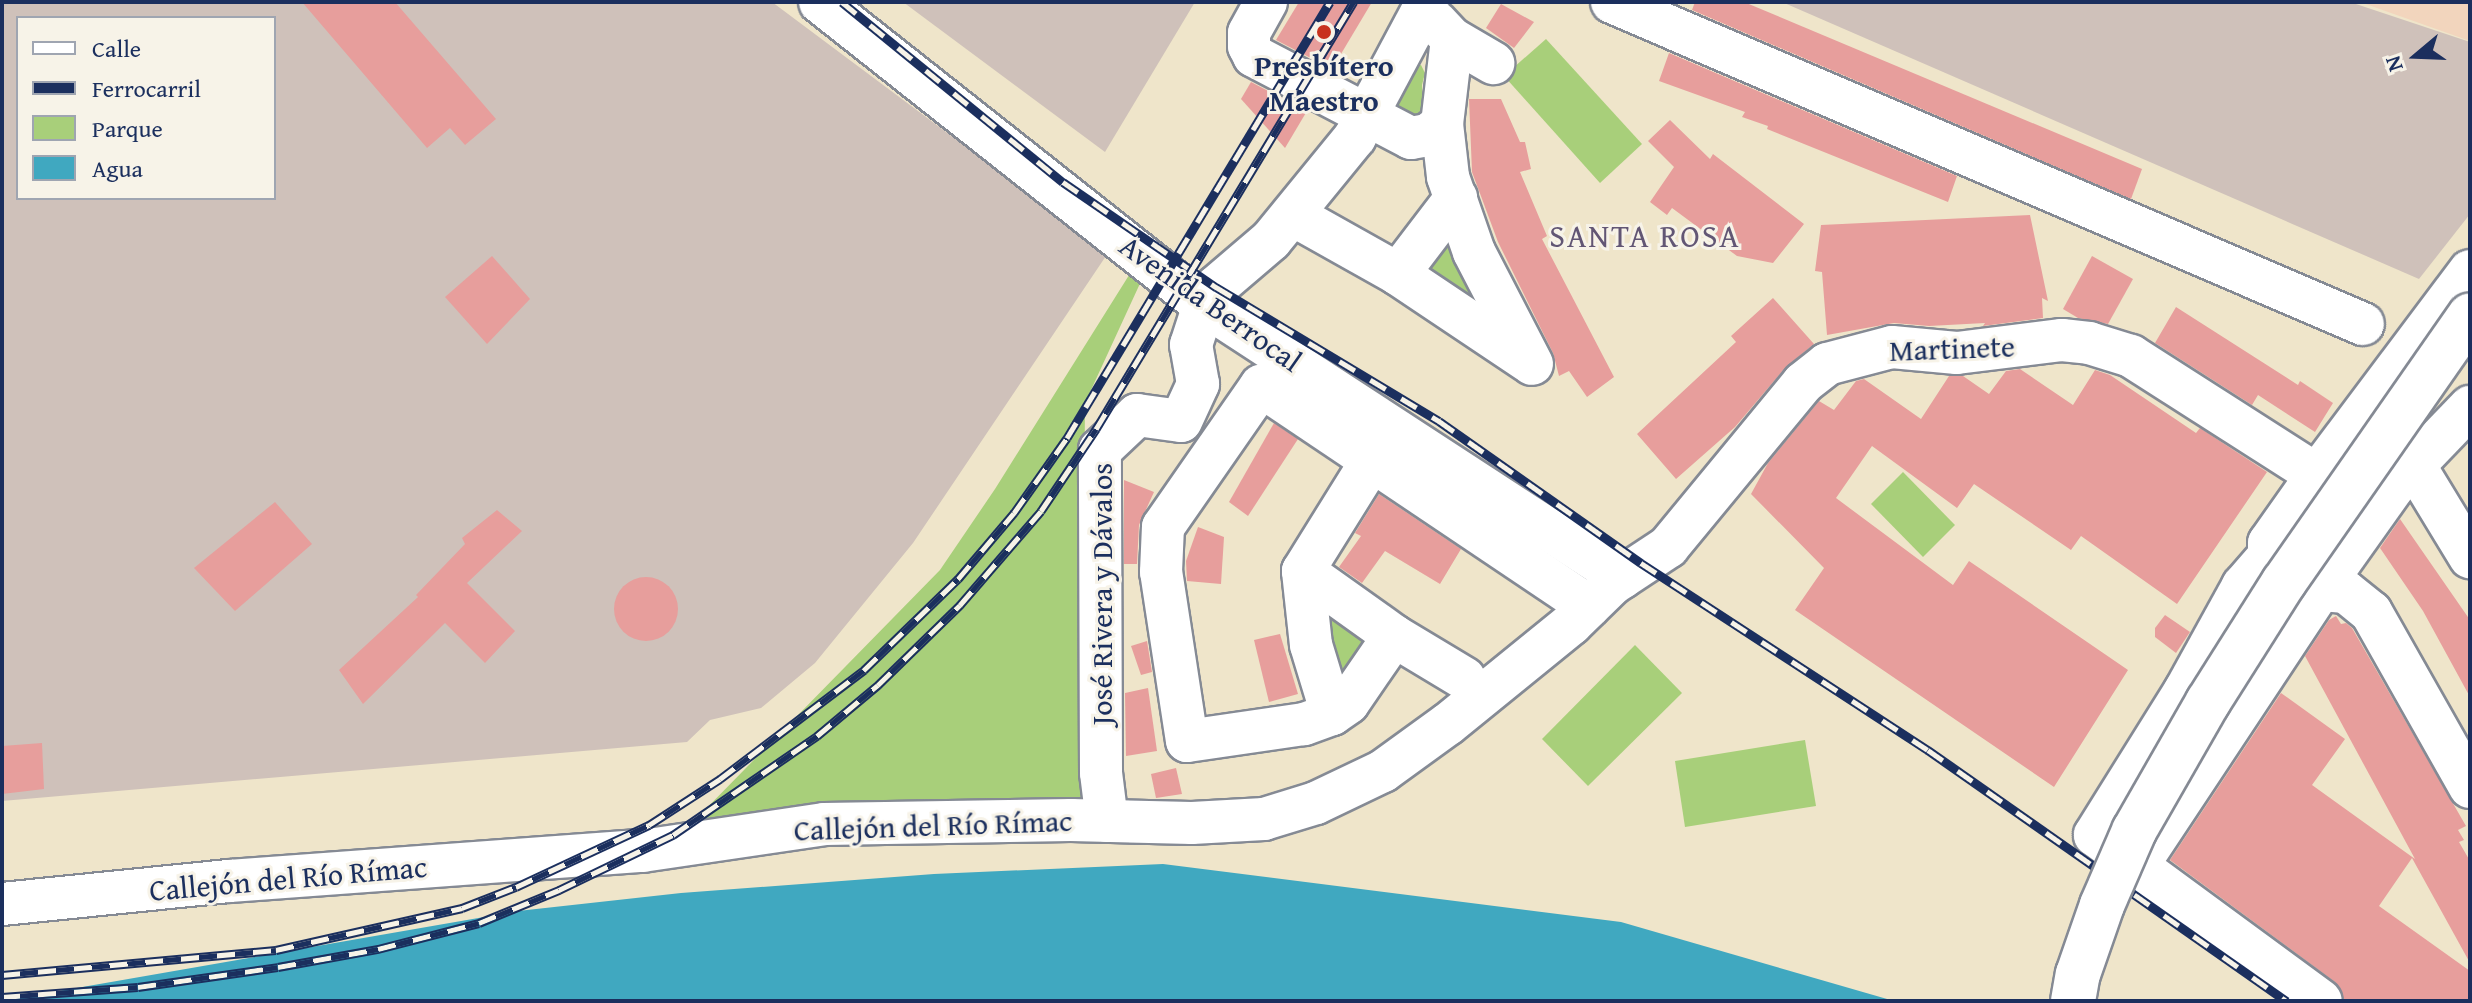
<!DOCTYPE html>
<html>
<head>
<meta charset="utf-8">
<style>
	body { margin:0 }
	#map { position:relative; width:2472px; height:1003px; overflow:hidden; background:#efe5ca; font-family:"Gentium Book Plus",serif }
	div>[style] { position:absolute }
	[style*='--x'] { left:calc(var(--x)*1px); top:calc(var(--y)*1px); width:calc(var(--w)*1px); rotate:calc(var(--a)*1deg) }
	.built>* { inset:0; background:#f2d5bd }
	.industrial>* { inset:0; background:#cfc1ba }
	.green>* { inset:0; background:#a8cf7a }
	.water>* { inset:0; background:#40a8c0 }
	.building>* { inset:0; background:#e79e9c }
	.round { border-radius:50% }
	.roads { filter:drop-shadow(2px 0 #858a94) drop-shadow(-2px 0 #858a94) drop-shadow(0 2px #858a94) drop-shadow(0 -2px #858a94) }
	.minor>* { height:42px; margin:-21px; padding:0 21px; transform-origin:21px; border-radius:21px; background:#fff }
	.rail>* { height:9px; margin-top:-4.5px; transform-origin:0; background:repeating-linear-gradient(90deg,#f7f3e8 0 18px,#1b2f5e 0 36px); box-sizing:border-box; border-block:2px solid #1b2f5e }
	.bridges { filter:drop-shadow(2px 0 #858a94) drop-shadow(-2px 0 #858a94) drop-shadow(0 2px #858a94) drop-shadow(0 -2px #858a94) }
	.highway-bridge>* { height:44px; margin:-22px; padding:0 22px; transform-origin:22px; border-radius:22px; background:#fff }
	.dots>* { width:22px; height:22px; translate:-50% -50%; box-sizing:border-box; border:4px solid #f7f3e8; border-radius:50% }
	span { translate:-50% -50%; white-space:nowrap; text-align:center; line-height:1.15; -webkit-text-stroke:6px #f7f3e8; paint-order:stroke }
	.poi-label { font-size:30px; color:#1b2f5e; font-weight:700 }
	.street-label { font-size:30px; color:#1b2f5e }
	.neighbourhood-label { font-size:32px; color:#625674; letter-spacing:2px }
	.frame { position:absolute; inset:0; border:4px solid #1b2f5e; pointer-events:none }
	.legend { position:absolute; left:16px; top:16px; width:260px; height:184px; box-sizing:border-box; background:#f7f3e8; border:2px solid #9fa5b1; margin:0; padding:10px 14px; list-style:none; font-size:24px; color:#1b2f5e }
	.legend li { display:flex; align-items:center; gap:16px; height:40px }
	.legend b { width:40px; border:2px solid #9fa5b1 }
	.north { position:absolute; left:2376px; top:16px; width:80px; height:80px; -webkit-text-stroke:6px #f7f3e8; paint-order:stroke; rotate:251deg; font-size:22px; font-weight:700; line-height:32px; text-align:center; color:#1b2f5e }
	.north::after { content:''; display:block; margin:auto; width:28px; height:36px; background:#1b2f5e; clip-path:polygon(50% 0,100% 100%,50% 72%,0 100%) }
</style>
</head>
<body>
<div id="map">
	<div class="built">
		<i style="clip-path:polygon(2360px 2px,2470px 2px,2470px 41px)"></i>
	</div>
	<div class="industrial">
		<i style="clip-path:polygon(evenodd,2px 2px,772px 2px,1108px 253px,913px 543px,815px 663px,761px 708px,710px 720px,687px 742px,2px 801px,2px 2px,18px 18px,274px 18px,274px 198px,18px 198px,18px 18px)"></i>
		<i style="clip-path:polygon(903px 2px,1195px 2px,1105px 152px)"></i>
		<i style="clip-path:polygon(1782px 2px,2350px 2px,2470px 42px,2470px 214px,2419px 279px)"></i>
	</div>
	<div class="green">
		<i style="clip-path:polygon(1546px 39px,1642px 144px,1600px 183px,1504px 76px)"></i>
		<i style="clip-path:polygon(1421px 65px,1425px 73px,1422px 85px,1424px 111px,1417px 119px,1392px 106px,1415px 66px)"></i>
		<i style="clip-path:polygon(1447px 236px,1482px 310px,1423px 272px)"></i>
		<i style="clip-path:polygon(1131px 272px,1143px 277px,1085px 403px,1082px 799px,695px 820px,940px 570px,995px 489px)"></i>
		<i style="clip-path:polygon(1903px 472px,1955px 525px,1923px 557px,1871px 504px)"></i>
		<i style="clip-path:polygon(1303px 571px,1394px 636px,1348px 703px)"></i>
		<i style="clip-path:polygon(1635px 645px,1682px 693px,1588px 786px,1542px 739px)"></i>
		<i style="clip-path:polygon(1805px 740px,1816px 806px,1685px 827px,1675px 761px)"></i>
	</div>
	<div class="water">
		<i style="clip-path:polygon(1163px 864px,1621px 922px,1894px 1001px,2px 1001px,518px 911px,681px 893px,934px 874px)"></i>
	</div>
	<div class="building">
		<i style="clip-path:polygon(302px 2px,395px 2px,496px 119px,465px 145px,450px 128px,427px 148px)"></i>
		<i style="clip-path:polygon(1299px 2px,1372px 2px,1332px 69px,1276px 40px)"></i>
		<i style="clip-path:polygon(1695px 2px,1744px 2px,2142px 169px,2131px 199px,1692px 10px)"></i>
		<i style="clip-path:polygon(1501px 4px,1534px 22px,1514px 48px,1486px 28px)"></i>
		<i style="clip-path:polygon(1669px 53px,1957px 176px,1948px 202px,1767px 129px,1768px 126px,1742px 117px,1745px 112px,1659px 81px)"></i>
		<i style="clip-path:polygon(1251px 82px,1307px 111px,1285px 148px,1241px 99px)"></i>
		<i style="clip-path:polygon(1469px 99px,1501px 99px,1520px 142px,1525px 142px,1531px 169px,1520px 172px,1547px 236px,1542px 239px,1614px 377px,1587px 397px,1569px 371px,1559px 376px,1553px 353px,1498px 242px,1472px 172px)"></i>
		<i style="clip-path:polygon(1670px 120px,1710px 159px,1713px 154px,1804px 224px,1773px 263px,1737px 256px,1672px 208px,1667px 215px,1650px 202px,1674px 167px,1648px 141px)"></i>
		<i style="clip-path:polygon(2030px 215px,2048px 301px,2042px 298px,2043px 318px,1983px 326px,1985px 323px,1929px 326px,1894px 323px,1827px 335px,1822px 272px,1815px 271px,1821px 225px)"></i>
		<i style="clip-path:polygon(492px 256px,530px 299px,487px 344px,445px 297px)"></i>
		<i style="clip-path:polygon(2092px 256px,2133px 279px,2108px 324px,2078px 318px,2063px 309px)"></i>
		<i style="clip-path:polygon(1773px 298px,1814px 344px,1785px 368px,1735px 427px,1676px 479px,1637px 434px,1736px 342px,1731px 336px)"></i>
		<i style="clip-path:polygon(2176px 307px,2298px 385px,2300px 381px,2333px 403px,2315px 432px,2258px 395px,2252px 405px,2155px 343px)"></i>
		<i style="clip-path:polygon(2020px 369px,2073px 405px,2095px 370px,2110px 375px,2196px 433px,2200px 428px,2267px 472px,2177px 604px,2081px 536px,2071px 550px,1974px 484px,1957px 508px,1872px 446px,1836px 498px,1953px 585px,1969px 561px,2128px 670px,2054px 787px,1795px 610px,1824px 568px,1751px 494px,1768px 463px,1819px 401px,1834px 410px,1856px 381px,1864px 379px,1921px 419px,1949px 376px,1963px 376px,1989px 394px,2006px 371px)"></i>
		<i style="clip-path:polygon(1274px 423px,1298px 439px,1248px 516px,1229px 502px)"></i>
		<i style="clip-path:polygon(1124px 480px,1154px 492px,1139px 525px,1137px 564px,1124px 564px)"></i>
		<i style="clip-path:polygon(1379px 494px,1461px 549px,1440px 584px,1385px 551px,1362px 583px,1339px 567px,1361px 536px,1355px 533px)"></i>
		<i style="clip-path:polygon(275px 502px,312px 544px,235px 611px,194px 568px)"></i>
		<i style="clip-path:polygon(497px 510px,522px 531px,467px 583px,515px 631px,485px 663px,445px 623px,363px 704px,339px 670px,418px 597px,416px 595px,465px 544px,462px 538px)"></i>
		<i style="clip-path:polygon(2400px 519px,2470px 620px,2470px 697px,2423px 611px,2380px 548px)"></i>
		<i style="clip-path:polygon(1198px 527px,1224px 537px,1221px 584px,1187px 581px,1186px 561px)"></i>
		<i class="round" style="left:614px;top:577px;width:64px;height:64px"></i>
		<i style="clip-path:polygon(2165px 615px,2190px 632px,2176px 653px,2155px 637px,2155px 628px)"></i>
		<i style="clip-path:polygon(2336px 616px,2341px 624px,2346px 623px,2352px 628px,2466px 826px,2458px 830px,2464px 840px,2459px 842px,2470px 861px,2470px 963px,2412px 858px,2379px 906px,2470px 971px,2470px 1001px,2345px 1001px,2335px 982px,2170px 860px,2281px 693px,2345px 739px,2312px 785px,2415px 859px,2305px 656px,2329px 620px)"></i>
		<i style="clip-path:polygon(1280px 634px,1298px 694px,1269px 702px,1254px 640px)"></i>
		<i style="clip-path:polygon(1147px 641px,1152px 672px,1141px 675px,1131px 646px)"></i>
		<i style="clip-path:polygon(1148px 688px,1157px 751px,1126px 756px,1125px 693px)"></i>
		<i style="clip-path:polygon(42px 743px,44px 789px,2px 794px,2px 746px)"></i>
		<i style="clip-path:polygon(1176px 768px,1182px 794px,1156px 798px,1151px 774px)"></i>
	</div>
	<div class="roads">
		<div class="minor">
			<i style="--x:820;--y:2;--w:489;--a:38.3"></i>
			<i style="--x:1204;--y:305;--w:499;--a:33.1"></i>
			<i style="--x:1266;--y:2;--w:35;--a:119"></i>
			<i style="--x:1249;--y:33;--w:13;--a:90"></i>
			<i style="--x:1249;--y:46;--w:11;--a:63"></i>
			<i style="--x:1254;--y:56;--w:177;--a:27.6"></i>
			<i style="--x:1411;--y:138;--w:17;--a:-10"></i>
			<i style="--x:1428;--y:135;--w:18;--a:-38"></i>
			<i style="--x:1612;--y:2;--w:817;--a:23.21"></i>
			<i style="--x:1436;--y:22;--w:23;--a:47"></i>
			<i style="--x:1452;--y:39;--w:48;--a:30.3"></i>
			<i style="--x:1452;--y:39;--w:86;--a:96.7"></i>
			<i style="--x:1442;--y:124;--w:53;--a:83.5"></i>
			<i style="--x:1448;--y:177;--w:79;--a:70.9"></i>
			<i style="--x:1474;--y:252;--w:126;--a:62.6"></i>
			<i style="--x:1293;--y:215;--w:120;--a:29.3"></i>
			<i style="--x:1398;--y:274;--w:156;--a:33.8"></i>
			<i style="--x:2470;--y:271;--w:255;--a:126.9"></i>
			<i style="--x:2317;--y:475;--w:83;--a:125.2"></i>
			<i style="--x:2269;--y:543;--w:13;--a:90"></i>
			<i style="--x:2269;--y:556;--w:16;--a:68"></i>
			<i style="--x:2275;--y:571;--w:28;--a:38"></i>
			<i style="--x:2297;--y:588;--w:49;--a:4.7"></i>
			<i style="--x:2346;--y:592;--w:32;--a:39"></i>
			<i style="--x:2371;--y:612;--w:201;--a:60.5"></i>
			<i style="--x:1398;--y:274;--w:96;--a:-52.7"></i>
			<i style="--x:2414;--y:465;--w:108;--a:58.7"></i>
			<i style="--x:2269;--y:556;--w:40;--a:131"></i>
			<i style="--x:2243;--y:586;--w:120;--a:118.9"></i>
			<i style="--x:2185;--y:691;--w:170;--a:122"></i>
			<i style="--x:2095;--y:835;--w:280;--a:36.3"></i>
			<i style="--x:1303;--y:571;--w:112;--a:35.5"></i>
			<i style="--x:1394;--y:636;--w:82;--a:31"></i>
			<i style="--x:1394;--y:636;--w:81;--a:124.5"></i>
			<i style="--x:1348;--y:703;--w:19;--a:145"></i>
			<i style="--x:1332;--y:714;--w:30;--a:160"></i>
			<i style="--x:1304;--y:724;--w:118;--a:171.7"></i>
			<i style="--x:1187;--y:741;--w:171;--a:-98.7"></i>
			<i style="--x:1161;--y:572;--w:45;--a:-87.5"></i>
			<i style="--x:1163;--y:527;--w:172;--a:-55.2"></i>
			<i style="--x:1261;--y:386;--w:395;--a:33.9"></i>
			<i style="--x:1332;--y:714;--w:72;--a:-106.9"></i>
			<i style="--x:1311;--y:645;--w:74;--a:-96.2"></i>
			<i style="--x:1303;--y:571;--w:131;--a:-58.1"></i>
			<i style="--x:1107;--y:821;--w:48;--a:-97.1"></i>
			<i style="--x:1101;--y:773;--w:323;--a:-90.2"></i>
			<i style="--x:1100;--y:450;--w:51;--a:-43.4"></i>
			<i style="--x:1137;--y:415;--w:44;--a:7.8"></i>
			<i style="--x:1181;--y:421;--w:41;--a:-65.3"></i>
			<i style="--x:1198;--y:384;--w:40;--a:-100"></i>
			<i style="--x:1191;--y:345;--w:42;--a:-72"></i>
			<i style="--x:1204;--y:305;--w:22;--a:-56"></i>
			<i style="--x:1216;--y:287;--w:72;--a:-40.5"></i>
			<i style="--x:1271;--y:240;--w:133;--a:-50.8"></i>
			<i style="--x:1355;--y:137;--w:153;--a:-61.9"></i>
			<i style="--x:2136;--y:868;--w:330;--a:-56.5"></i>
			<i style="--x:2318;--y:593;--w:131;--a:-54.6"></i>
			<i style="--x:2394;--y:486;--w:110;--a:-46.1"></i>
			<i style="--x:2;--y:904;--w:229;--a:-5.8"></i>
			<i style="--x:230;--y:881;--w:413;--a:-4.2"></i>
			<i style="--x:642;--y:851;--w:184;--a:-8.4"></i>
			<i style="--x:824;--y:824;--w:247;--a:-0.9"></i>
			<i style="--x:1071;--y:820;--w:121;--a:1.4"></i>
			<i style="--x:1192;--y:823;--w:72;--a:-3.2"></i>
			<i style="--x:1264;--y:819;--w:54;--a:-17.1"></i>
			<i style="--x:1316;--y:803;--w:74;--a:-25.5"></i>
			<i style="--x:1383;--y:771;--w:80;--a:-35.9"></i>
			<i style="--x:1448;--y:724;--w:159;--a:-39.1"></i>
			<i style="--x:1571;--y:624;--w:57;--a:-44.3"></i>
			<i style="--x:1612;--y:584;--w:67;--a:-33.5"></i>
			<i style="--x:1668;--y:547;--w:212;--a:-50.5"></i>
			<i style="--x:1803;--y:383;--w:31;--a:-38"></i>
			<i style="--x:1827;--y:364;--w:67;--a:-14.7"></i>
			<i style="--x:1892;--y:347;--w:65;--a:5.3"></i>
			<i style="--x:1957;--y:353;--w:106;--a:-7.1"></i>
			<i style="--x:2062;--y:340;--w:27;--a:6"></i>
			<i style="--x:2089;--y:343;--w:44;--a:17.2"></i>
			<i style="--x:2131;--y:356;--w:221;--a:32.6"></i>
		</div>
	</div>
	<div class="rail">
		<i style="--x:842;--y:2;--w:285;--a:39.2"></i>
		<i style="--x:1063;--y:182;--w:186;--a:34.5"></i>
		<i style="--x:1216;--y:287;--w:260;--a:31"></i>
		<i style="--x:1439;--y:421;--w:247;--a:35.1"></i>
		<i style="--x:1641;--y:563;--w:343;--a:33.1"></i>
		<i style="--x:1928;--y:750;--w:438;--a:35"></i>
		<i style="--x:2;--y:975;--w:275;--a:-5.2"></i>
		<i style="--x:276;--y:950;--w:191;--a:-12.7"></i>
		<i style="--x:462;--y:908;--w:58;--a:-21.3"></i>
		<i style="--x:516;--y:887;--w:147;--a:-25"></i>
		<i style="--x:649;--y:825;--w:85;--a:-32.9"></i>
		<i style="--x:720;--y:779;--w:181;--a:-37.1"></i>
		<i style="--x:864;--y:670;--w:131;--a:-44.1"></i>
		<i style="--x:958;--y:579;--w:87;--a:-49.7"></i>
		<i style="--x:1014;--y:513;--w:92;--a:-54.8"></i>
		<i style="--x:1067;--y:438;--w:509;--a:-58.9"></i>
		<i style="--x:2;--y:997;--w:136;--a:-4.2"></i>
		<i style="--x:138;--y:987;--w:141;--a:-8.1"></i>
		<i style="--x:278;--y:967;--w:102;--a:-10.2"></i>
		<i style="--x:378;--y:949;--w:104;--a:-14.4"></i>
		<i style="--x:479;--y:923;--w:87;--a:-22.4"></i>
		<i style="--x:559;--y:890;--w:127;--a:-25.8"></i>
		<i style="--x:673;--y:835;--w:175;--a:-34.5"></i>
		<i style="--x:817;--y:736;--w:80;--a:-39.9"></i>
		<i style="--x:878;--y:685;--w:115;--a:-44.3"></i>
		<i style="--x:960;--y:605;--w:124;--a:-49.2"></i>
		<i style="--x:1041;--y:511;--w:99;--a:-56.1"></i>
		<i style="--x:1096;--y:429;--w:499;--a:-58.9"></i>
	</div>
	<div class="bridges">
		<div class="highway-bridge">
			<i style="--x:2073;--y:1001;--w:27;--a:-80"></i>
			<i style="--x:2078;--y:974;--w:73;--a:-70.8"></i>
			<i style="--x:2102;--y:905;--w:81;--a:-66.6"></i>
			<i style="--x:2134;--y:831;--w:149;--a:-60.2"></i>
			<i style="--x:2208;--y:702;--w:142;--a:-57.7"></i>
			<i style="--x:2284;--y:582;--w:325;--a:-55.1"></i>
		</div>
	</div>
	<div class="dots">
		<i style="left:1324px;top:32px;background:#c8321e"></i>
	</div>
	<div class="poi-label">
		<span style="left:1324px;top:82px">Presbítero<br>Maestro</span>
	</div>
	<div class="street-label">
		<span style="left:1211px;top:303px;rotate:35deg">Avenida Berrocal</span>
		<span style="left:1952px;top:348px;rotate:-2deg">Martinete</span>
		<span style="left:1101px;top:594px;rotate:-90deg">José Rivera y Dávalos</span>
		<span style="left:933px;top:825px;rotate:-2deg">Callejón del Río Rímac</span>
		<span style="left:288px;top:878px;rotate:-5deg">Callejón del Río Rímac</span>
	</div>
	<div class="neighbourhood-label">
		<span style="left:1645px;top:236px">SANTA ROSA</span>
	</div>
	<div class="frame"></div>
	<ul class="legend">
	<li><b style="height:10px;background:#fff"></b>Calle</li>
	<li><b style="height:10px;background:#1b2f5e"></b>Ferrocarril</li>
	<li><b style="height:22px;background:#a8cf7a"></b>Parque</li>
	<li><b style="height:22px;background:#40a8c0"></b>Agua</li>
	</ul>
	<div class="north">N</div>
</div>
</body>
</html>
